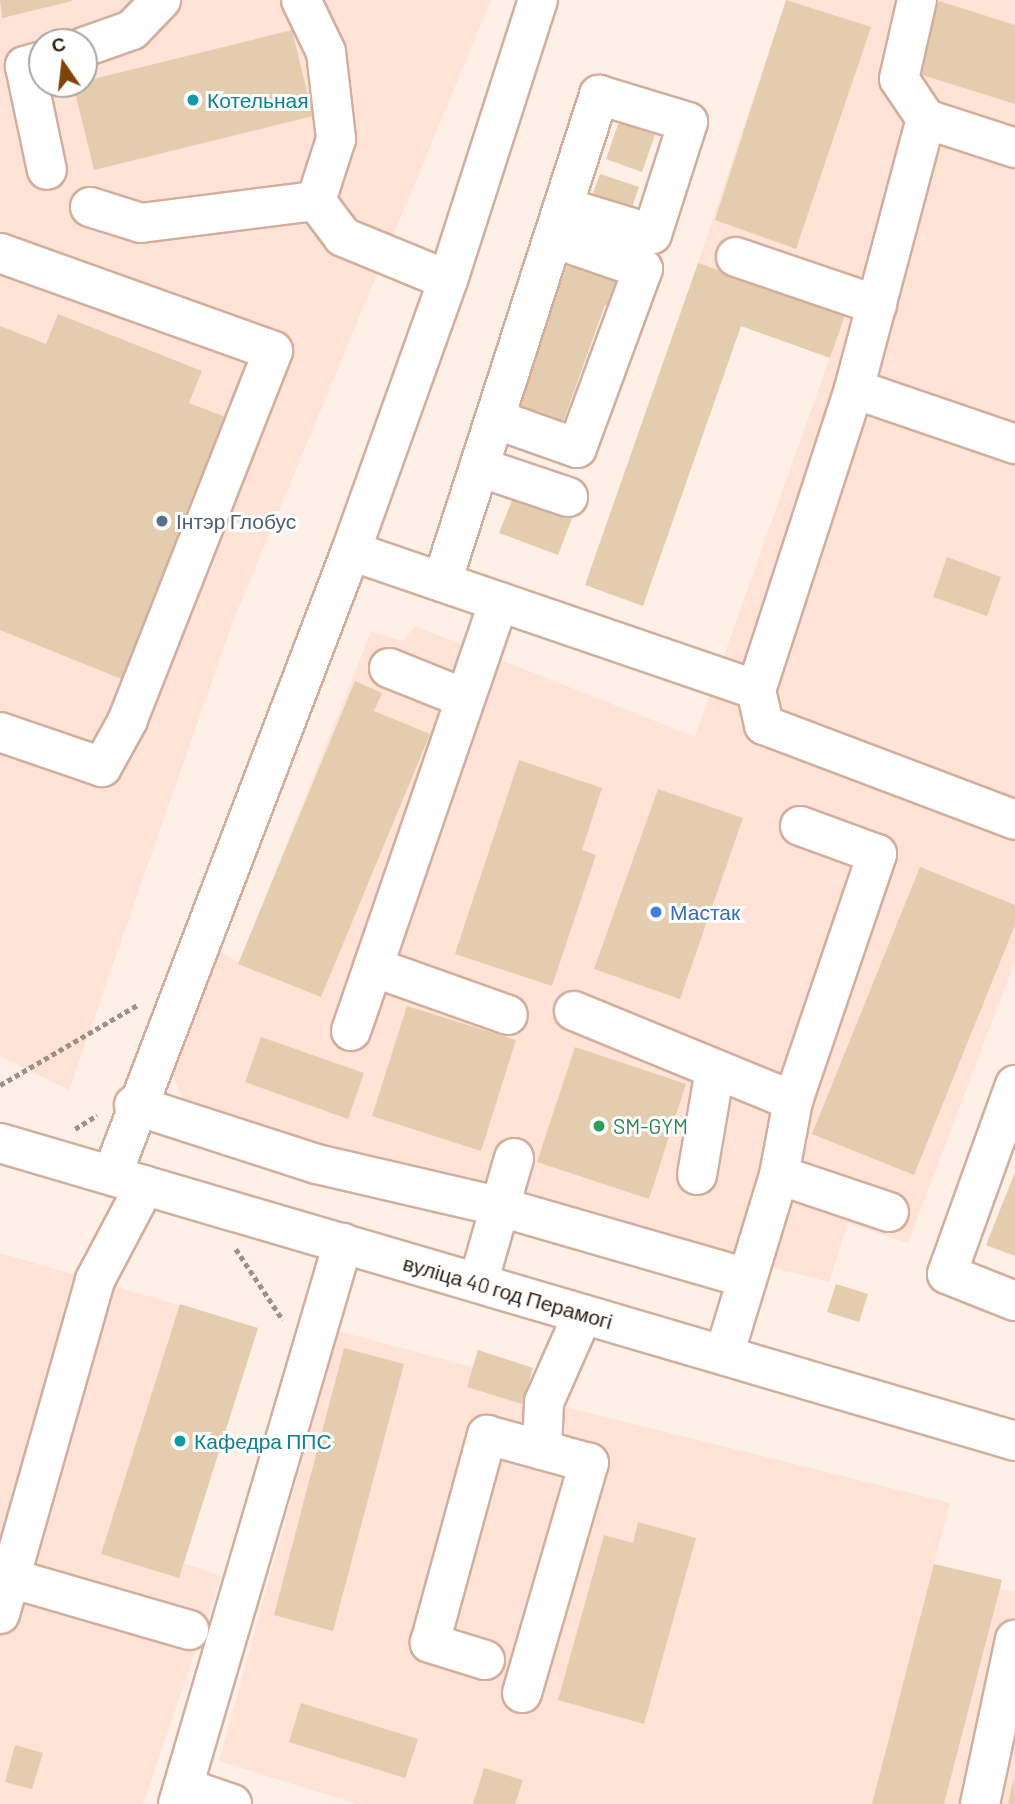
<!DOCTYPE html>
<html>
<head>
<meta charset="utf-8">
<style>
	body { margin:0 }
	#map { position:relative; width:1015px; height:1804px; overflow:hidden; background:#feefe7; font-family:Barlow,sans-serif }
	div>[style] { position:absolute }
	[style*='--x'] { left:calc(var(--x)*1px); top:calc(var(--y)*1px); width:calc(var(--w)*1px); rotate:calc(var(--a)*1deg) }
	.built>* { inset:0; background:#fee3d6 }
	.building>* { inset:0; background:#e4cdae }
	.path>* { height:4.5px; margin-top:-2.25px; transform-origin:0; background:repeating-linear-gradient(90deg,#9e9088 0 5px,transparent 0 8.5px) }
	.roads { filter:drop-shadow(2px 0 #d2ae9d) drop-shadow(-2px 0 #d2ae9d) drop-shadow(0 2px #d2ae9d) drop-shadow(0 -2px #d2ae9d) }
	.minor>* { height:38px; margin:-19px; padding:0 19px; transform-origin:19px; border-radius:19px; background:#fff }
	.dots>* { width:19px; height:19px; translate:-50% -50%; box-sizing:border-box; border:4px solid #fff; border-radius:50% }
	span { translate:-50% -50%; white-space:nowrap; text-align:center; line-height:1.15; -webkit-text-stroke:6px #fff; paint-order:stroke }
	.culture-label { font-size:21px; color:#0d838f }
	.left { translate:0 -50%; text-align:left }
	.service-label { font-size:21px; color:#4e5e75 }
	.shop-label { font-size:21px; color:#366cbe }
	.leisure-label { font-size:21px; color:#27864d }
	.street-label { font-size:21px; color:#2b1e17 }
	.north { position:absolute; left:28px; top:28px; width:70px; height:70px; box-sizing:border-box; background:#fff; border:2px solid #aaa5a2; border-radius:50%; rotate:346deg; font-size:19px; font-weight:700; line-height:28px; text-align:center; color:#2b1e17 }
	.north::after { content:''; display:block; margin:auto; width:24px; height:32px; background:#814304; clip-path:polygon(50% 0,100% 100%,50% 72%,0 100%) }
</style>
</head>
<body>
<div id="map">
	<div class="built">
		<i style="clip-path:polygon(evenodd,0 0,491px 0,233px 621px,69px 1090px,0 1056px,0 0,42px 42px,84px 42px,84px 84px,42px 84px,42px 42px)"></i>
		<i style="clip-path:polygon(786px 0,1015px 0,1015px 961px,908px 1243px,848px 1223px,829px 1282px,188px 1111px,170px 1069px,214px 947px,239px 963px,371px 632px,403px 641px,415px 626px,695px 737px,845px 315px,698px 263px)"></i>
		<i style="clip-path:polygon(0 1253px,258px 1328px,184px 1563px,221px 1576px,143px 1804px,0 1804px)"></i>
		<i style="clip-path:polygon(338px 1331px,472px 1367px,478px 1350px,533px 1368px,525px 1397px,950px 1503px,934px 1564px,1002px 1580px,1000px 1589px,1015px 1592px,1015px 1804px,357px 1804px,219px 1761px)"></i>
	</div>
	<div class="building">
		<i style="clip-path:polygon(0 0,71px 0,72px 1px,2px 18px)"></i>
		<i style="clip-path:polygon(786px 0,871px 27px,796px 249px,715px 220px)"></i>
		<i style="clip-path:polygon(939px 1px,1015px 25px,1015px 104px,916px 73px)"></i>
		<i style="clip-path:polygon(292px 30px,313px 116px,94px 170px,73px 84px)"></i>
		<i style="clip-path:polygon(622px 113px,658px 126px,642px 172px,606px 159px)"></i>
		<i style="clip-path:polygon(600px 174px,639px 187px,631px 210px,592px 196px)"></i>
		<i style="clip-path:polygon(571px 254px,634px 277px,622px 312px,605px 305px,562px 425px,516px 410px)"></i>
		<i style="clip-path:polygon(698px 263px,845px 315px,830px 358px,741px 326px,643px 606px,585px 585px)"></i>
		<i style="clip-path:polygon(58px 314px,202px 371px,189px 403px,228px 418px,124px 680px,0 630px,0 326px,46px 344px)"></i>
		<i style="clip-path:polygon(515px 493px,573px 516px,558px 555px,499px 533px)"></i>
		<i style="clip-path:polygon(947px 557px,1001px 577px,987px 616px,933px 597px)"></i>
		<i style="clip-path:polygon(355px 681px,382px 693px,374px 711px,430px 734px,321px 997px,238px 964px)"></i>
		<i style="clip-path:polygon(519px 760px,602px 788px,582px 850px,596px 855px,552px 986px,455px 954px)"></i>
		<i style="clip-path:polygon(658px 789px,743px 818px,680px 999px,594px 969px)"></i>
		<i style="clip-path:polygon(920px 867px,1015px 905px,1015px 925px,914px 1175px,812px 1134px)"></i>
		<i style="clip-path:polygon(407px 1006px,516px 1040px,481px 1151px,372px 1116px)"></i>
		<i style="clip-path:polygon(261px 1037px,364px 1073px,348px 1119px,245px 1082px)"></i>
		<i style="clip-path:polygon(575px 1047px,686px 1084px,649px 1199px,537px 1162px)"></i>
		<i style="clip-path:polygon(1015px 1172px,1015px 1256px,986px 1245px)"></i>
		<i style="clip-path:polygon(836px 1284px,868px 1294px,859px 1322px,827px 1312px)"></i>
		<i style="clip-path:polygon(180px 1304px,258px 1328px,179px 1578px,101px 1554px)"></i>
		<i style="clip-path:polygon(344px 1348px,404px 1364px,333px 1631px,274px 1615px)"></i>
		<i style="clip-path:polygon(478px 1350px,533px 1368px,522px 1404px,467px 1387px)"></i>
		<i style="clip-path:polygon(638px 1522px,696px 1538px,644px 1724px,558px 1700px,604px 1535px,633px 1543px)"></i>
		<i style="clip-path:polygon(934px 1564px,1002px 1580px,944px 1804px,872px 1804px)"></i>
		<i style="clip-path:polygon(301px 1703px,418px 1739px,405px 1778px,289px 1742px)"></i>
		<i style="clip-path:polygon(15px 1745px,43px 1753px,32px 1789px,5px 1782px)"></i>
		<i style="clip-path:polygon(484px 1768px,523px 1780px,515px 1804px,473px 1804px)"></i>
		<i style="clip-path:polygon(1014px 1777px,1015px 1804px,1008px 1804px)"></i>
	</div>
	<div class="path">
		<i style="--x:0;--y:1085;--w:161;--a:-30.2"></i>
		<i style="--x:75;--y:1129;--w:26;--a:-32"></i>
		<i style="--x:236;--y:1249;--w:85;--a:56.5"></i>
	</div>
	<div class="roads">
		<div class="minor">
			<i style="--x:301;--y:0;--w:58;--a:64.3"></i>
			<i style="--x:326;--y:52;--w:88;--a:83.4"></i>
			<i style="--x:336;--y:139;--w:65;--a:107.9"></i>
			<i style="--x:316;--y:201;--w:45;--a:53.1"></i>
			<i style="--x:343;--y:237;--w:113;--a:22.3"></i>
			<i style="--x:84;--y:47;--w:51;--a:-19.5"></i>
			<i style="--x:132;--y:30;--w:42;--a:-46"></i>
			<i style="--x:42;--y:61;--w:18;--a:164"></i>
			<i style="--x:25;--y:66;--w:106;--a:78.1"></i>
			<i style="--x:926;--y:119;--w:94;--a:18"></i>
			<i style="--x:90;--y:207;--w:53;--a:17.4"></i>
			<i style="--x:141;--y:223;--w:176;--a:-7.2"></i>
			<i style="--x:0;--y:253;--w:290;--a:19.7"></i>
			<i style="--x:273;--y:351;--w:396;--a:111.5"></i>
			<i style="--x:128;--y:720;--w:54;--a:119"></i>
			<i style="--x:102;--y:767;--w:108;--a:-161.1"></i>
			<i style="--x:736;--y:257;--w:149;--a:18.8"></i>
			<i style="--x:854;--y:389;--w:279;--a:-75.1"></i>
			<i style="--x:926;--y:119;--w:48;--a:-124"></i>
			<i style="--x:899;--y:79;--w:81;--a:-77.2"></i>
			<i style="--x:495;--y:419;--w:87;--a:19.5"></i>
			<i style="--x:577;--y:448;--w:191;--a:-69.8"></i>
			<i style="--x:643;--y:269;--w:95;--a:-161"></i>
			<i style="--x:1015;--y:444;--w:170;--a:-161.1"></i>
			<i style="--x:854;--y:389;--w:317;--a:108"></i>
			<i style="--x:756;--y:690;--w:36;--a:77"></i>
			<i style="--x:764;--y:725;--w:268;--a:20.7"></i>
			<i style="--x:479;--y:467;--w:94;--a:18.6"></i>
			<i style="--x:351;--y:551;--w:428;--a:18.9"></i>
			<i style="--x:442;--y:582;--w:512;--a:-72.13"></i>
			<i style="--x:599;--y:95;--w:93;--a:16.9"></i>
			<i style="--x:688;--y:122;--w:118;--a:107.8"></i>
			<i style="--x:652;--y:234;--w:93;--a:-163.1"></i>
			<i style="--x:389;--y:668;--w:81;--a:21.8"></i>
			<i style="--x:373;--y:967;--w:143;--a:19.6"></i>
			<i style="--x:574;--y:1011;--w:237;--a:22.3"></i>
			<i style="--x:351;--y:1031;--w:454;--a:-71"></i>
			<i style="--x:1015;--y:1085;--w:201;--a:109.8"></i>
			<i style="--x:947;--y:1274;--w:73;--a:21.7"></i>
			<i style="--x:134;--y:1105;--w:192;--a:17.9"></i>
			<i style="--x:317;--y:1164;--w:185;--a:13.1"></i>
			<i style="--x:497;--y:1206;--w:260;--a:16.1"></i>
			<i style="--x:0;--y:1143;--w:1058;--a:16.36"></i>
			<i style="--x:112;--y:1175;--w:668;--a:-69.04"></i>
			<i style="--x:351;--y:551;--w:288;--a:-70.3"></i>
			<i style="--x:448;--y:280;--w:294;--a:-72.2"></i>
			<i style="--x:697;--y:1175;--w:107;--a:-80.3"></i>
			<i style="--x:779;--y:1175;--w:116;--a:18.6"></i>
			<i style="--x:478;--y:1283;--w:130;--a:-73.9"></i>
			<i style="--x:724;--y:1355;--w:188;--a:-73"></i>
			<i style="--x:779;--y:1175;--w:75;--a:-79.3"></i>
			<i style="--x:793;--y:1101;--w:261;--a:-71.2"></i>
			<i style="--x:877;--y:854;--w:82;--a:-160"></i>
			<i style="--x:0;--y:1575;--w:197;--a:16.2"></i>
			<i style="--x:0;--y:1614;--w:347;--a:-74.1"></i>
			<i style="--x:95;--y:1280;--w:107;--a:-62.2"></i>
			<i style="--x:485;--y:1660;--w:58;--a:-162.8"></i>
			<i style="--x:430;--y:1643;--w:216;--a:-74.7"></i>
			<i style="--x:487;--y:1435;--w:57;--a:15.3"></i>
			<i style="--x:522;--y:1693;--w:240;--a:-73.8"></i>
			<i style="--x:589;--y:1463;--w:49;--a:-164.5"></i>
			<i style="--x:542;--y:1450;--w:48;--a:-87.6"></i>
			<i style="--x:544;--y:1402;--w:96;--a:-66.1"></i>
			<i style="--x:183;--y:1787;--w:52;--a:19.1"></i>
			<i style="--x:178;--y:1804;--w:585;--a:-73.61"></i>
			<i style="--x:980;--y:1804;--w:168;--a:-78"></i>
		</div>
	</div>
	<div class="dots">
		<i style="left:193px;top:100px;background:#0f9aa8"></i>
		<i style="left:162px;top:521px;background:#5c6f8a"></i>
		<i style="left:656px;top:912px;background:#3f7fe0"></i>
		<i style="left:599px;top:1126px;background:#2e9e5b"></i>
		<i style="left:180px;top:1441px;background:#0f9aa8"></i>
	</div>
	<div class="culture-label">
		<span class="left" style="left:207px;top:100px">Котельная</span>
		<span class="left" style="left:194px;top:1441px">Кафедра ППС</span>
	</div>
	<div class="service-label">
		<span class="left" style="left:176px;top:521px">Інтэр Глобус</span>
	</div>
	<div class="shop-label">
		<span class="left" style="left:670px;top:912px">Мастак</span>
	</div>
	<div class="leisure-label">
		<span class="left" style="left:613px;top:1126px">SM-GYM</span>
	</div>
	<div class="street-label">
		<span style="left:508px;top:1292px;rotate:16deg">вуліца 40 год Перамогі</span>
	</div>
	<div class="north">С</div>
</div>
</body>
</html>
